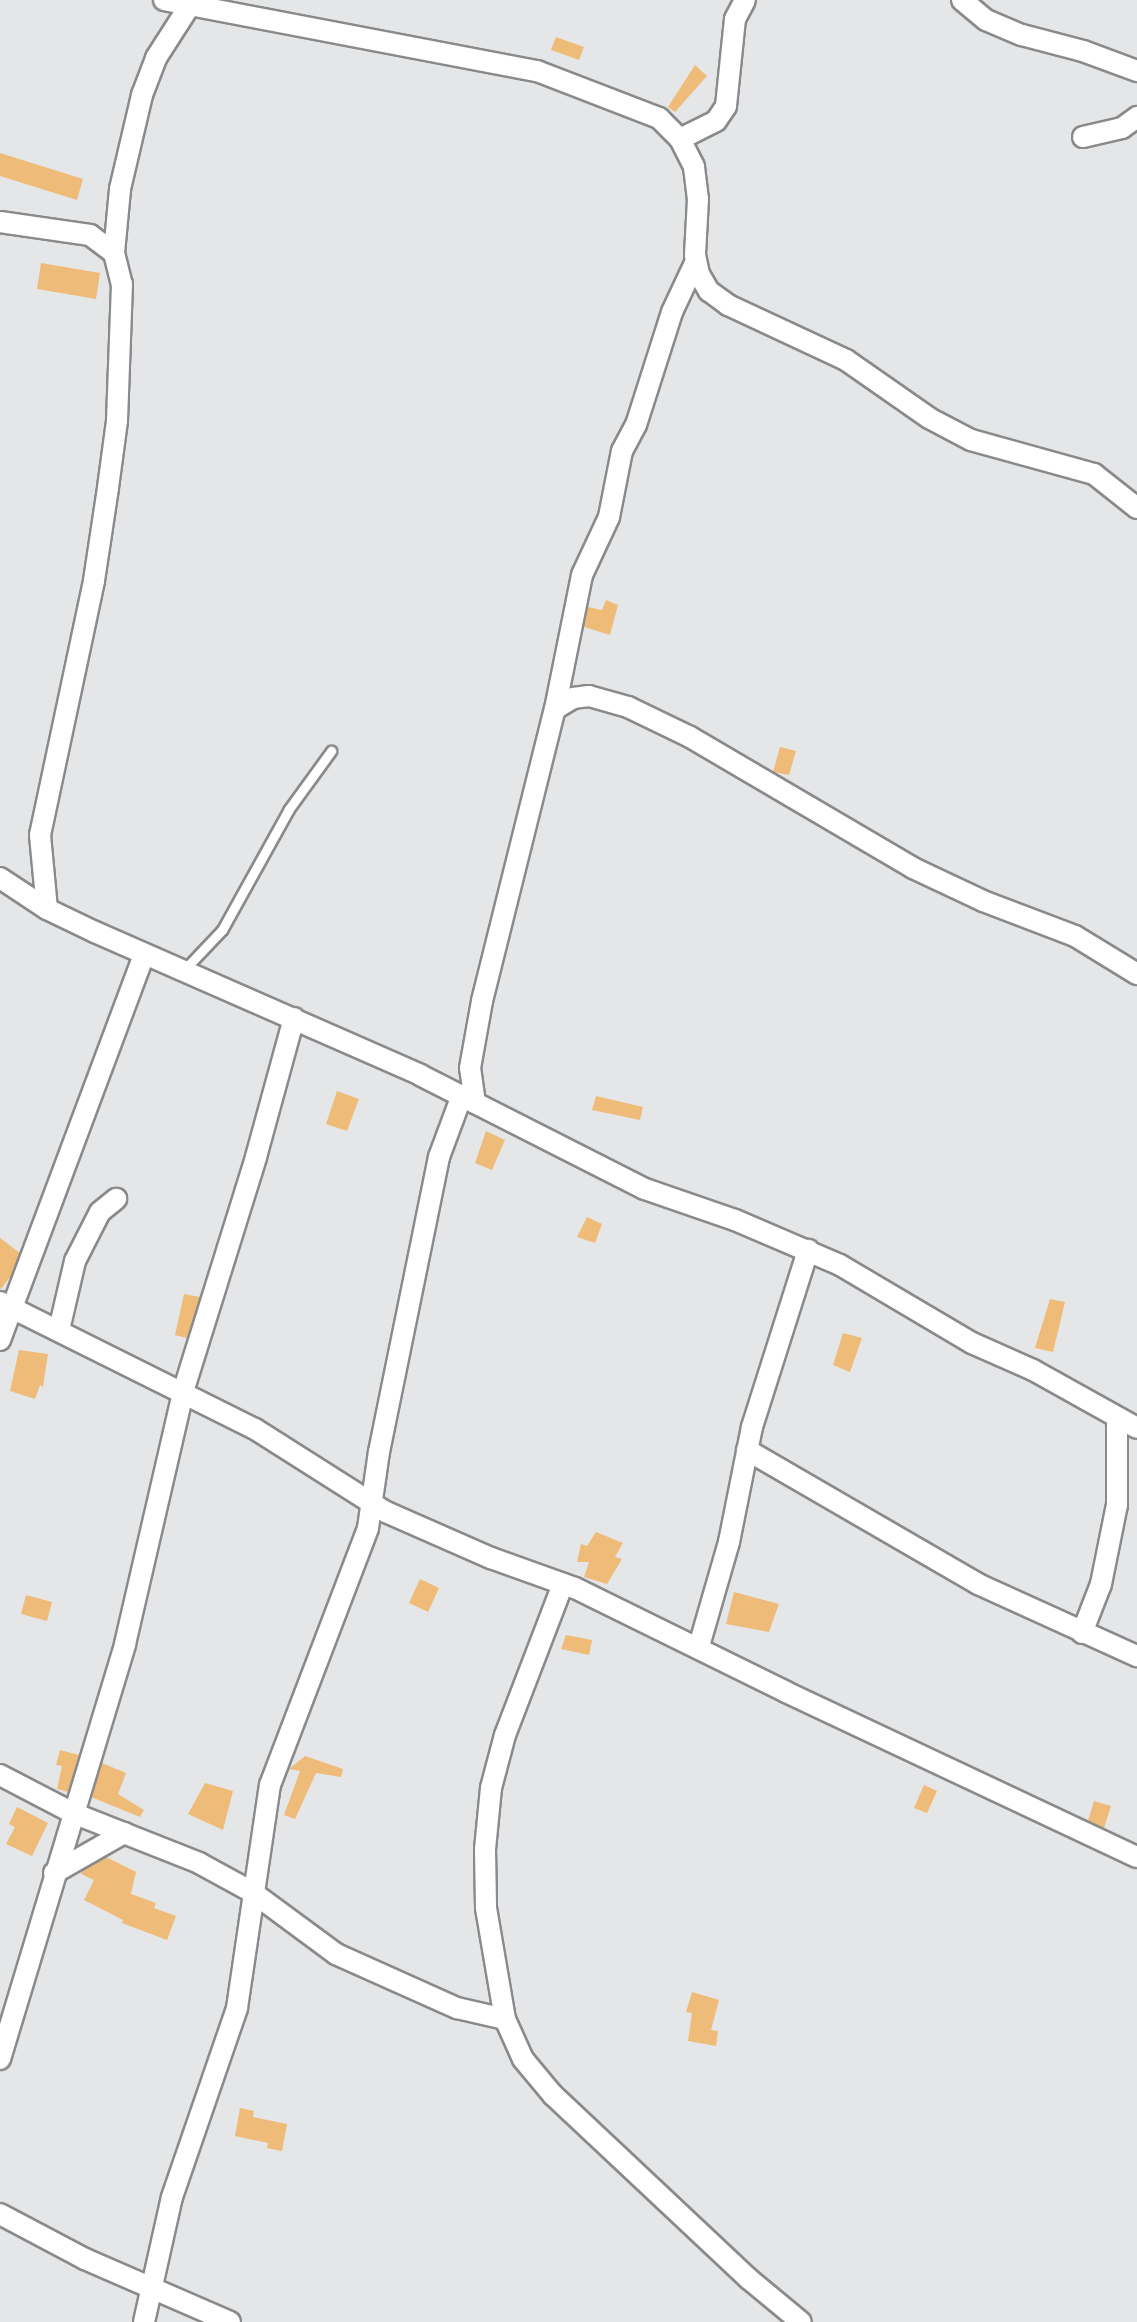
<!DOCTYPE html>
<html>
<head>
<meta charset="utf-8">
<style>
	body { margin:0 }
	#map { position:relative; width:1137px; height:2322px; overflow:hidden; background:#e5e6e7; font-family:"Fira Sans Condensed",sans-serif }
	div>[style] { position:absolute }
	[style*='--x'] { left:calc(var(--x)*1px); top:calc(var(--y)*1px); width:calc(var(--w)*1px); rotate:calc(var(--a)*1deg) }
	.building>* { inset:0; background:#eebc78 }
	.roads { filter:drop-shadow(2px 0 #8a8a8b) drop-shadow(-2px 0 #8a8a8b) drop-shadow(0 2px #8a8a8b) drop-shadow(0 -2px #8a8a8b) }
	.lane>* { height:9px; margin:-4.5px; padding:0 4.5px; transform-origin:4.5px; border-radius:4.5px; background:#fff }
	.street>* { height:20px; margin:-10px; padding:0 10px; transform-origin:10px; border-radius:10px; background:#fff }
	span { translate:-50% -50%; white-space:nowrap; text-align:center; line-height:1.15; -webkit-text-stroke:6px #fff; paint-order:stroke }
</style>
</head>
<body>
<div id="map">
	<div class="building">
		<i style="clip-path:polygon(556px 37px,584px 47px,579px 60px,551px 50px)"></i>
		<i style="clip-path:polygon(695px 65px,707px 76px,675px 112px,668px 107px)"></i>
		<i style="clip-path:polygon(0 153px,83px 179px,77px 200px,0 176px)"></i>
		<i style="clip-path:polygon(41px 263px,100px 273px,96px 299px,37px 289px)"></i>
		<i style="clip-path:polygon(606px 600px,618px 605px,610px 635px,584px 627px,588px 607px,602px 610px)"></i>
		<i style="clip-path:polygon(780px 747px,796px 751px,789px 775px,773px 772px)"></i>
		<i style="clip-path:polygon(337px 1091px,359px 1099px,347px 1131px,326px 1124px)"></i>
		<i style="clip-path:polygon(596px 1096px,643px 1107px,640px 1120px,592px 1110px)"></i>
		<i style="clip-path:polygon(486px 1131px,505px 1140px,492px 1170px,475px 1163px)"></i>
		<i style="clip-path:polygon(587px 1217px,602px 1224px,595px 1243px,577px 1237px)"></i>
		<i style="clip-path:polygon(0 1238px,20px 1253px,11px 1276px,0 1290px)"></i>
		<i style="clip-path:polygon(184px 1294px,200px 1297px,187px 1338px,175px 1335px)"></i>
		<i style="clip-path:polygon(1050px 1299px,1065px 1302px,1053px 1352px,1035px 1348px)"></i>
		<i style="clip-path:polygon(843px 1333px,862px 1338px,850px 1372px,833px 1365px)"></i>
		<i style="clip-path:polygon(19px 1350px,48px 1354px,43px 1387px,40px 1385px,35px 1399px,10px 1391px)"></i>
		<i style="clip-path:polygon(596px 1532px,623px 1543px,615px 1557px,622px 1559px,607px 1584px,584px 1577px,589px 1562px,577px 1562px,581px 1544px,587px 1546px)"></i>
		<i style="clip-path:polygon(420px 1579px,439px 1588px,428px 1612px,409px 1603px)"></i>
		<i style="clip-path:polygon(734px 1592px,779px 1604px,769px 1632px,726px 1624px)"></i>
		<i style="clip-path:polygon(26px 1595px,52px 1602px,47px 1621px,21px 1614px)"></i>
		<i style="clip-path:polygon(566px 1635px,592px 1640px,589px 1655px,561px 1649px)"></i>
		<i style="clip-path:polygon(60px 1750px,79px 1755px,68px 1792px,57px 1789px,62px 1766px,56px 1765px)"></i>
		<i style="clip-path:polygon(305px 1756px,343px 1769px,341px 1777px,316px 1773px,295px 1819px,284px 1815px,300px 1771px,289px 1769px)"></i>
		<i style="clip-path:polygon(102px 1763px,126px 1773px,118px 1794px,144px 1810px,140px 1817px,91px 1797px)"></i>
		<i style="clip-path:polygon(205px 1783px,233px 1791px,223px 1830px,188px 1814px)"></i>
		<i style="clip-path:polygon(924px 1785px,937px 1791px,927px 1813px,914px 1808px)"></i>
		<i style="clip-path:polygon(1094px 1801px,1111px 1806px,1104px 1828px,1088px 1821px)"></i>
		<i style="clip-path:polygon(17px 1807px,48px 1823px,32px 1856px,6px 1844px,15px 1827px,9px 1824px)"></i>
		<i style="clip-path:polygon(106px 1857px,136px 1872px,131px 1894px,156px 1903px,154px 1908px,176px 1916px,167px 1940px,122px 1923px,123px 1920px,84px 1900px,94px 1880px,81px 1874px,82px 1871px)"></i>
		<i style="clip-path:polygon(692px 1992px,719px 2000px,711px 2030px,718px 2031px,716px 2046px,688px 2041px,692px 2013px,686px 2012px)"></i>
		<i style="clip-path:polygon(240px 2108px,254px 2111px,253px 2117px,287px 2124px,282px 2151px,267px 2148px,268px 2143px,235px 2136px)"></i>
	</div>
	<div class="roads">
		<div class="lane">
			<i style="--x:183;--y:971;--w:57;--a:-46.4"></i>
			<i style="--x:222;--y:930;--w:138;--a:-61"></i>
			<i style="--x:289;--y:809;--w:72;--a:-54.1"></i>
		</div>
		<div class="street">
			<i style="--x:164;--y:0;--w:380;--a:10.8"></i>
			<i style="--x:537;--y:71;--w:131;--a:21.1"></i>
			<i style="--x:659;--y:118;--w:30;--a:45"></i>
			<i style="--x:680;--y:139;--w:31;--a:63"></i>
			<i style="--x:694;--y:167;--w:32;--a:83"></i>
			<i style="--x:698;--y:199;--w:56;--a:93.1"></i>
			<i style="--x:695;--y:255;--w:19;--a:78"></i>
			<i style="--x:699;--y:274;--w:20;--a:60"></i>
			<i style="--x:709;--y:291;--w:24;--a:36"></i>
			<i style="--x:728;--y:305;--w:130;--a:25"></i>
			<i style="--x:846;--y:360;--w:101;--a:34.9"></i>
			<i style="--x:929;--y:418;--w:47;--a:27.6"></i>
			<i style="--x:971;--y:440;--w:128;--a:15.5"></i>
			<i style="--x:1094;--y:474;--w:55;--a:38.3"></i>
			<i style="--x:962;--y:0;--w:31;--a:40"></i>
			<i style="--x:986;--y:20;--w:39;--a:23"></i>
			<i style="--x:1022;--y:35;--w:63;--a:14.7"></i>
			<i style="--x:1083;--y:51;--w:58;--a:20.3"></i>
			<i style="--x:1083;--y:137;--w:40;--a:-13"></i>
			<i style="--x:1122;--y:128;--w:19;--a:-36"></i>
			<i style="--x:680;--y:139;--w:40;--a:-26.6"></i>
			<i style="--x:716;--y:121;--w:18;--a:-56"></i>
			<i style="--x:726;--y:106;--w:87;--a:-84.1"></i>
			<i style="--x:735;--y:19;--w:21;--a:-62"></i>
			<i style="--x:0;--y:222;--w:91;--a:8.2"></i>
			<i style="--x:90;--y:235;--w:30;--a:37"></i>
			<i style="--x:114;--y:253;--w:32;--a:76"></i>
			<i style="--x:122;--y:284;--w:137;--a:92.1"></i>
			<i style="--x:117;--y:421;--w:68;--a:97.7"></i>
			<i style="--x:108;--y:488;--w:94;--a:98.6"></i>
			<i style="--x:94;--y:581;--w:260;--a:102"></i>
			<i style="--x:40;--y:835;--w:74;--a:84.6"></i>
			<i style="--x:114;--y:253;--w:64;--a:-84.6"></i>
			<i style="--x:120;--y:189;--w:97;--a:-76.8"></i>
			<i style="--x:142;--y:95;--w:40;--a:-69"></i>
			<i style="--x:156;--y:58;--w:63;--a:-57.3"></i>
			<i style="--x:555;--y:709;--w:21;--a:-31"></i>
			<i style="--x:573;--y:698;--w:16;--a:-7"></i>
			<i style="--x:589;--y:696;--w:41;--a:15.8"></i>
			<i style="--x:628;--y:707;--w:69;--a:25.8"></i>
			<i style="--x:690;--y:737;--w:259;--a:30.4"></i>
			<i style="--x:913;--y:868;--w:77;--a:25.2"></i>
			<i style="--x:983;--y:901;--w:98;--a:20.8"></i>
			<i style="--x:1075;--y:936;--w:73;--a:31.5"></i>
			<i style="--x:0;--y:878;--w:56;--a:33.4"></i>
			<i style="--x:47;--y:909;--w:53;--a:25.6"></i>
			<i style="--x:95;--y:932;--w:355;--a:23.7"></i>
			<i style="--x:420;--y:1075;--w:252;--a:26.9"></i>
			<i style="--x:645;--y:1189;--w:95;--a:19"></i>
			<i style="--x:735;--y:1220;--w:114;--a:23.2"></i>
			<i style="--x:840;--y:1265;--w:153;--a:30.6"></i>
			<i style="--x:972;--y:1343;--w:67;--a:23.9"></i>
			<i style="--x:1033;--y:1370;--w:119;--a:29.1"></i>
			<i style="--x:475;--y:1103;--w:35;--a:-98"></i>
			<i style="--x:470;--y:1068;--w:68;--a:-79.8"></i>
			<i style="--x:482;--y:1001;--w:301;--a:-76"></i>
			<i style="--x:555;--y:709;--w:137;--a:-78.6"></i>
			<i style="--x:582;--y:575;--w:64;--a:-65"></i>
			<i style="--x:609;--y:517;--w:67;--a:-78.9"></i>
			<i style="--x:622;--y:451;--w:30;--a:-62"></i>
			<i style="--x:636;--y:425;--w:119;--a:-72.3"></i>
			<i style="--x:672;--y:312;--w:56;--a:-64.8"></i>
			<i style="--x:0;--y:1302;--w:285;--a:26.5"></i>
			<i style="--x:255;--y:1429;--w:155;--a:32.4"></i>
			<i style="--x:386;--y:1512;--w:115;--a:23.7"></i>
			<i style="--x:491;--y:1558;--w:89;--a:19.7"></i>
			<i style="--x:575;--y:1588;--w:235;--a:26.2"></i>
			<i style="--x:786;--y:1692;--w:388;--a:25.2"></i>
			<i style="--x:59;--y:1330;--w:71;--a:-76.9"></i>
			<i style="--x:75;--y:1261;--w:55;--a:-63"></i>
			<i style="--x:100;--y:1212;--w:21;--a:-39"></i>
			<i style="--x:0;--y:1340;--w:412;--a:-69.5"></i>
			<i style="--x:747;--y:1450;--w:267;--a:30.1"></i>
			<i style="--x:978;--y:1584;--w:175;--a:24.4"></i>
			<i style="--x:563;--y:1584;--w:162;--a:111"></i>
			<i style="--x:505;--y:1735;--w:55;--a:104.8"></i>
			<i style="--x:491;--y:1788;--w:61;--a:95.6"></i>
			<i style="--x:485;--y:1849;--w:59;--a:89"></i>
			<i style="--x:486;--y:1908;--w:113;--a:80.3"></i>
			<i style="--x:505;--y:2019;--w:44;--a:65.8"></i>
			<i style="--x:523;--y:2059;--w:47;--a:50.2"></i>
			<i style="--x:553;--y:2095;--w:269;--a:43.2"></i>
			<i style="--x:749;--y:2279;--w:67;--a:39.6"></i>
			<i style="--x:1082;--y:1633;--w:53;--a:-68.8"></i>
			<i style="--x:1101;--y:1584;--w:81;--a:-78.6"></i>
			<i style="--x:1117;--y:1505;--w:86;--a:-90"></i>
			<i style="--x:699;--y:1646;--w:108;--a:-73.9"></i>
			<i style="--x:729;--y:1542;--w:117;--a:-78.7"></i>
			<i style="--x:752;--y:1427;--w:186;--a:-72.4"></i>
			<i style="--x:0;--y:1775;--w:82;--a:27.5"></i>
			<i style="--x:73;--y:1813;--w:136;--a:21.6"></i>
			<i style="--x:199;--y:1863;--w:60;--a:28.7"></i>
			<i style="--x:252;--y:1892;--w:104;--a:36.4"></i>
			<i style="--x:336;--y:1954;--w:133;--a:24.1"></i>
			<i style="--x:457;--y:2008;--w:49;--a:12.9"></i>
			<i style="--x:54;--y:1873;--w:81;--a:-29.7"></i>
			<i style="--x:0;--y:2059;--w:433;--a:-73.2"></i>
			<i style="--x:125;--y:1644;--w:259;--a:-77"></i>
			<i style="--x:183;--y:1392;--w:246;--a:-72.7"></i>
			<i style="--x:256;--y:1157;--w:144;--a:-74.7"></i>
			<i style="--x:0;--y:2214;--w:96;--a:27.9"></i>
			<i style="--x:85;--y:2259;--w:158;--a:23.5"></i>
			<i style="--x:144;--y:2322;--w:128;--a:-77.4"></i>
			<i style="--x:172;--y:2197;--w:200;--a:-71"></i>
			<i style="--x:237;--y:2008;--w:225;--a:-81.6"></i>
			<i style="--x:270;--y:1785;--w:275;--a:-69.1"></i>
			<i style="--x:368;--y:1528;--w:77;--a:-81.8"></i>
			<i style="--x:379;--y:1452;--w:301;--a:-78.5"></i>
			<i style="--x:439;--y:1157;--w:66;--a:-69.6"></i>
		</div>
	</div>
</div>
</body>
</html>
